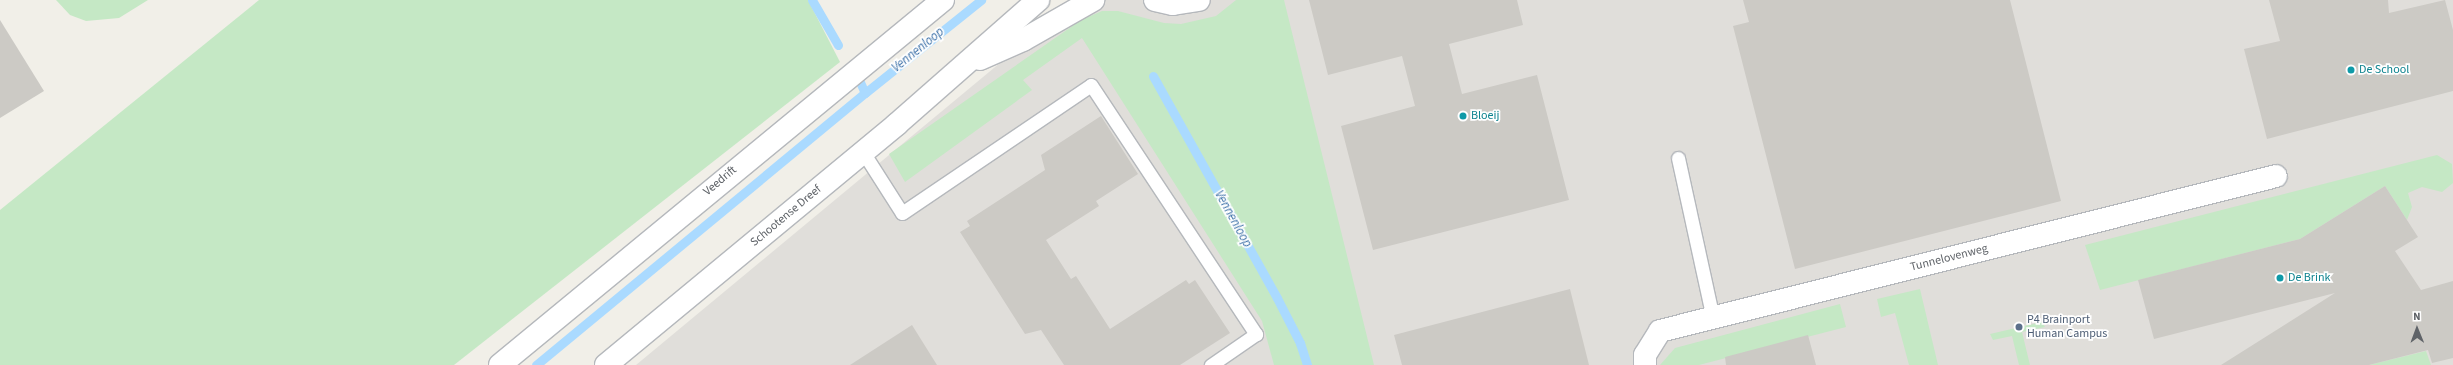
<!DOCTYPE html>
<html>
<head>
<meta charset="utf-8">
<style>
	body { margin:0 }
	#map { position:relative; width:2453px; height:365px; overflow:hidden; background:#f1efe8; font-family:"Source Sans 3",sans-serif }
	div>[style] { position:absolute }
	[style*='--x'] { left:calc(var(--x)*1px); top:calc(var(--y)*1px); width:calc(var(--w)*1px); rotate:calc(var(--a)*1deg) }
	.industrial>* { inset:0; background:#e0deda }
	.green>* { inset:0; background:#c5e8c5 }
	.stream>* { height:9px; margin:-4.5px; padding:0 4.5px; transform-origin:4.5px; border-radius:4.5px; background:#aadaff }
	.building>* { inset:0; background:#cccac5 }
	.roads { filter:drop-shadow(1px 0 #b5b8bc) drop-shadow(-1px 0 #b5b8bc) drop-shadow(0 1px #b5b8bc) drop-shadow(0 -1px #b5b8bc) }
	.lane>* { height:13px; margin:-6.5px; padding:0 6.5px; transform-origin:6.5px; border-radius:6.5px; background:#fff }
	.street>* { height:22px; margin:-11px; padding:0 11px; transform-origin:11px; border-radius:11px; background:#fff }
	.secondary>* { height:22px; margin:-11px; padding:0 11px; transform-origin:11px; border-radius:11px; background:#fff }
	.dots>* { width:11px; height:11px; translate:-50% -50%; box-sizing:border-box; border:2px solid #fff; border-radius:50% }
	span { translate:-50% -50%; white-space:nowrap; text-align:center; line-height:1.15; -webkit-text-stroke:3.5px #fff; paint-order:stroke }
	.culture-label { font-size:12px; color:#0d838f }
	.left { translate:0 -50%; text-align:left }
	.street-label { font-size:12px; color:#5f6368 }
	.service-label { font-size:12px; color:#4e5e75 }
	.water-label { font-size:13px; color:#4174aa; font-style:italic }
	.north { position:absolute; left:2397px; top:309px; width:40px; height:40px; -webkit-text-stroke:3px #fff; paint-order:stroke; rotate:359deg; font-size:11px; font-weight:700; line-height:16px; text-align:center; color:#5f6368 }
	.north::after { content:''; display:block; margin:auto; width:14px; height:18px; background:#5f6368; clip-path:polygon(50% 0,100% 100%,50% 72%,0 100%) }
</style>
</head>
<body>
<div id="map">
	<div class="industrial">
		<i style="clip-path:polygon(1076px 0,2453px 0,2453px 365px,636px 365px)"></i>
	</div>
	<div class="green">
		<i style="clip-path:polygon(56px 0,148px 0,119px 18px,86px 21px,70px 15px)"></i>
		<i style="clip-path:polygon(259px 0,808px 0,840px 62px,454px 365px,0 365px,0 210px)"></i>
		<i style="clip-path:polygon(1236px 0,1284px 0,1374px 365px,1274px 365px,1262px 321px,1082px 38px,1023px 80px,1032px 90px,905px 182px,889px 154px,1081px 20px,1102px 11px,1118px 11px,1164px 23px,1181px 24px,1216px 16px)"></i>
		<i style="clip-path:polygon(2437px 155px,2452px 164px,2453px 183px,2442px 192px,2422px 187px,2408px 193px,2412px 207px,2407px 220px,2385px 186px,2300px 239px,2100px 290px,2085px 245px)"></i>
		<i style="clip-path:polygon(1920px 289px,1938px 365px,1909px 365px,1895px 313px,1881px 317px,1877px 299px)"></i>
		<i style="clip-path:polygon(1840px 304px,1846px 327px,1699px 365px,1660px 365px,1675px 348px)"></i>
		<i style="clip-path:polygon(2042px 322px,2045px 327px,2022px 332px,2030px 365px,2019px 365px,2012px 336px,1993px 340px,1990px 334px)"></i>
		<i style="clip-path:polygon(2426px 351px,2431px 365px,2369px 365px)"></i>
	</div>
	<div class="stream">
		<i style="--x:812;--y:0;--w:52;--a:60"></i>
		<i style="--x:1153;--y:76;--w:254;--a:60.8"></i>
		<i style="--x:1277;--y:298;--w:51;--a:62.9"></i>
		<i style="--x:1300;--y:343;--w:23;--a:72"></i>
		<i style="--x:860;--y:82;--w:12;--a:66"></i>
		<i style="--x:865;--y:93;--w:149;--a:-38.7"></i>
		<i style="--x:536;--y:365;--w:427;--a:-39.6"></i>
	</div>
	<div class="building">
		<i style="clip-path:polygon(1309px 0,1517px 0,1523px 25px,1449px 44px,1462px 94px,1537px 75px,1569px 200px,1373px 250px,1341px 126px,1415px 106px,1402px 56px,1328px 75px)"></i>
		<i style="clip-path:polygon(1743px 0,2010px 0,2061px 201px,1795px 269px,1733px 26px,1749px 22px)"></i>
		<i style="clip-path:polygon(2269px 0,2388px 0,2389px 13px,2445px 0,2453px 30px,2453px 91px,2267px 139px,2244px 49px,2280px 41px)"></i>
		<i style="clip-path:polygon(0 20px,44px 91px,0 118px)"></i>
		<i style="clip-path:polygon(1101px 116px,1138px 174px,1096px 201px,1099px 206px,1046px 240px,1071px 279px,1076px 276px,1110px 329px,1186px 280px,1189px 284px,1195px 280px,1230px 333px,1180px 365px,1064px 365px,1041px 330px,1025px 334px,960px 232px,970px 226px,967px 221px,1045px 170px,1041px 155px)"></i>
		<i style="clip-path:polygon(2385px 186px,2418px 237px,2395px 251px,2421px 290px,2453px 281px,2453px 358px,2432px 363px,2428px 350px,2369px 365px,2221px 365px,2335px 293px,2154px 339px,2138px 280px,2300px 239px)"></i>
		<i style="clip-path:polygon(1570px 289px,1589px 365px,1402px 365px,1394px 335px)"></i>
		<i style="clip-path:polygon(912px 325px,937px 365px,850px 365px)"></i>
		<i style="clip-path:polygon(1808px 335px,1816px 365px,1726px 365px,1725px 357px)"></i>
	</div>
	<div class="roads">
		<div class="lane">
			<i style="--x:863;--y:152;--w:72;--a:57.4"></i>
			<i style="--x:902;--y:213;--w:228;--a:-34.1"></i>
			<i style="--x:1091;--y:85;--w:299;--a:56.5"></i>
			<i style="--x:1256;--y:334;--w:55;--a:145.4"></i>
			<i style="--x:1678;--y:158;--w:164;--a:77.7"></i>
		</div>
		<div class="street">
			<i style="--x:500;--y:365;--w:574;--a:-39.49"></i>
			<i style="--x:1645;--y:365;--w:10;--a:-90"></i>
			<i style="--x:1645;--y:355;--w:28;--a:-58"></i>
			<i style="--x:1660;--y:331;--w:635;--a:-14.12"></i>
		</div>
		<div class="secondary">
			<i style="--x:1155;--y:0;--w:18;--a:13"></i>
			<i style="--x:1173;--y:4;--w:26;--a:-9"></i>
			<i style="--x:980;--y:59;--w:47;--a:-23.8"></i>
			<i style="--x:1023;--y:40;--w:81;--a:-29.7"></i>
			<i style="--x:606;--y:365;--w:378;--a:-39.6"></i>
			<i style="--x:897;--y:124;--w:188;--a:-41.3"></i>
		</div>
	</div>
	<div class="dots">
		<i style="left:2351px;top:70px;background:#0f9aa8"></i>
		<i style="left:1463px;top:116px;background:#0f9aa8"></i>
		<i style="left:2280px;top:278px;background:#0f9aa8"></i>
		<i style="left:2019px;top:327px;background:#5c6f8a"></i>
	</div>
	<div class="culture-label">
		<span class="left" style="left:2359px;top:70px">De School</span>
		<span class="left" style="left:1471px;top:116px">Bloeij</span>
		<span class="left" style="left:2288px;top:278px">De Brink</span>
	</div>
	<div class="street-label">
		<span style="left:720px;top:181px;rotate:-40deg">Veedrift</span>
		<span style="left:786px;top:216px;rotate:-40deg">Schootense Dreef</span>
		<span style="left:1949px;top:258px;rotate:-14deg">Tunnelovenweg</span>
	</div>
	<div class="service-label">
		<span class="left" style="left:2027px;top:327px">P4 Brainport<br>Human Campus</span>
	</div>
	<div class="water-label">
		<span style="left:918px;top:50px;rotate:-39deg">Vennenloop</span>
		<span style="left:1233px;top:219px;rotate:61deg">Vennenloop</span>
	</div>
	<div class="north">N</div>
</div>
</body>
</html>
